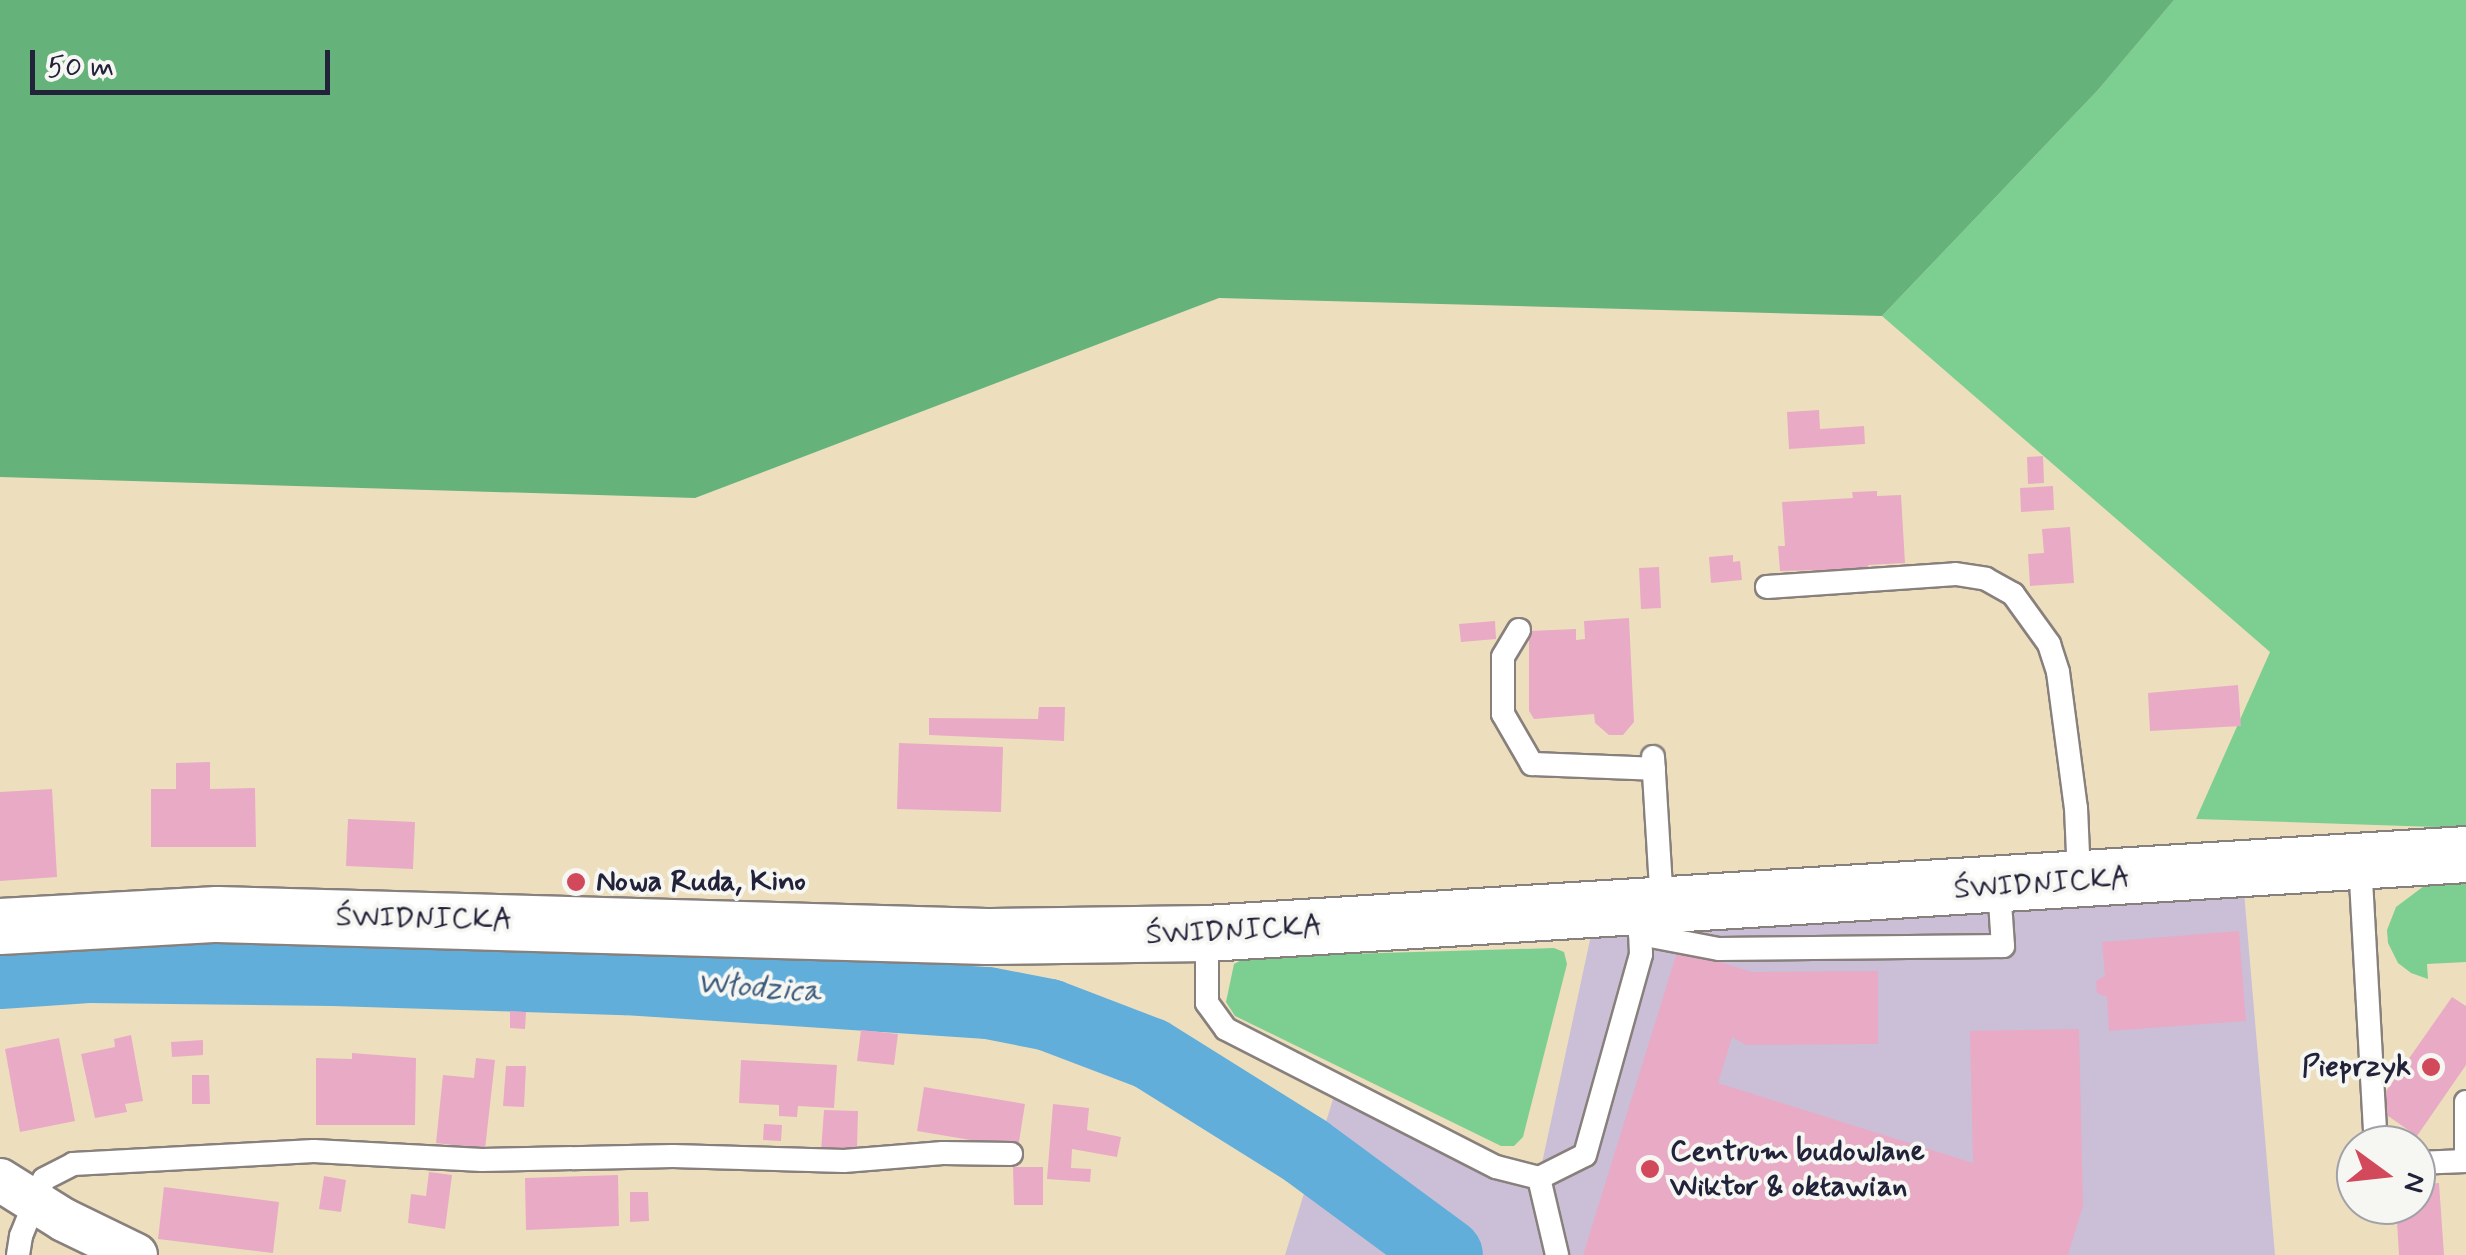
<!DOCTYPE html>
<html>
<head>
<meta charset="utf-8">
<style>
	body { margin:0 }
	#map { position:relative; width:2466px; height:1255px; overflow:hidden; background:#eddfbe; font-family:Mynerve,sans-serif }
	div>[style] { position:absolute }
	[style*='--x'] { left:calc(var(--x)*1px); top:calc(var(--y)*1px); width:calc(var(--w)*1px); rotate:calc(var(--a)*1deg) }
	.industrial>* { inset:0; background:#cabfd6 }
	.green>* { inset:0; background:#7dcf91 }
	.forest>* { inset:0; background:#66b27b }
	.river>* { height:72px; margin:-36px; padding:0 36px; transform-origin:36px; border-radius:36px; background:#62aedb }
	.building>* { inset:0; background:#e9aac6 }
	.roads { filter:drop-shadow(2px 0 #88807c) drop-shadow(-2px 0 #88807c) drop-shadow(0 2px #88807c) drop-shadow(0 -2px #88807c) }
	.lane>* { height:22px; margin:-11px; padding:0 11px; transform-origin:11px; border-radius:11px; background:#fff }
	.street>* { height:42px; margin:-21px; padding:0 21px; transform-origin:21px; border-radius:21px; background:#fff }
	.secondary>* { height:55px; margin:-27.5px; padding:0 27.5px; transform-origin:27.5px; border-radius:27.5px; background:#fff }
	.dots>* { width:28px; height:28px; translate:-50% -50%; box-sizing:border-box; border:5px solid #f6f6f2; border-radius:50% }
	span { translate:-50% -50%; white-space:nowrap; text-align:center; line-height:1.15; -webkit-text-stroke:8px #f6f6f2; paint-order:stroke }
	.poi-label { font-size:30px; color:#22223b; font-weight:700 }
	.left { translate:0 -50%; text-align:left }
	.right { translate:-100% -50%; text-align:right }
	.street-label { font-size:30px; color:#22223b }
	.water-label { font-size:32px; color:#3c5a7b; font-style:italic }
	.north { position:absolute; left:2336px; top:1125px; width:100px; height:100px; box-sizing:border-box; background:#f6f6f2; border:2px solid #a1a1a9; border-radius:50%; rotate:105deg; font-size:28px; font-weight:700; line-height:40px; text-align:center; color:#22223b }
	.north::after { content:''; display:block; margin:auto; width:35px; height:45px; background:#d1495b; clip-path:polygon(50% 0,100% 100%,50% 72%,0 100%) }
	.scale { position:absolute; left:30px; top:50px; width:300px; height:45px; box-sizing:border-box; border:5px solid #22223b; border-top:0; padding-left:12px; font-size:30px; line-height:35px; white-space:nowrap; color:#22223b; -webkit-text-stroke:8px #f6f6f2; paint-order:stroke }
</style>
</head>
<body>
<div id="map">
	<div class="industrial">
		<i style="clip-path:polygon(2244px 892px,2275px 1255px,1285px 1255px,1337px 1086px,1539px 1177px,1596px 912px)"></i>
	</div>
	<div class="green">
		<i style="clip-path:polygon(2174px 0,2466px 0,2466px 828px,2196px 819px,2270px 652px,1882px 316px,2098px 90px)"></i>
		<i style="clip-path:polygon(2466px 875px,2466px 962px,2427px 964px,2428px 979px,2411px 973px,2398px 963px,2388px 943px,2387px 930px,2396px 907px,2424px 886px)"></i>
		<i style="clip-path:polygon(1554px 948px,1564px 952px,1567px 964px,1523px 1137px,1514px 1146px,1501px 1146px,1235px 1016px,1226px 1002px,1234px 964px,1247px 957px)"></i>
	</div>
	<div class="forest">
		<i style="clip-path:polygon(0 0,2174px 0,2098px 90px,1882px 316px,1219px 298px,695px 498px,0 477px)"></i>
	</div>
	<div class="river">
		<i style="--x:0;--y:973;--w:88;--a:-3.9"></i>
		<i style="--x:88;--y:967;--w:245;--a:0.7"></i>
		<i style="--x:333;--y:970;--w:293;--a:1.8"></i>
		<i style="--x:626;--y:979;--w:363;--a:3.8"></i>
		<i style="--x:988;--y:1003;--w:62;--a:11.1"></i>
		<i style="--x:1049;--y:1015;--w:109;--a:20.9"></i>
		<i style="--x:1151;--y:1054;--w:183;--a:32"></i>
		<i style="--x:1306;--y:1151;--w:175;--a:36.4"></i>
	</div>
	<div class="building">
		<i style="clip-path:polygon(1819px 410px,1820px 429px,1864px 426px,1865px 444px,1789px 449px,1787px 412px)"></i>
		<i style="clip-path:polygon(2043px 456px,2044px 483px,2028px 484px,2027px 457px)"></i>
		<i style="clip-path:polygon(2053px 486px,2054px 510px,2021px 512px,2020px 488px)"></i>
		<i style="clip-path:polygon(1877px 491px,1877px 496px,1901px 495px,1905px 563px,1868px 565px,1869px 569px,1780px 571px,1778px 546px,1785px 546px,1782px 502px,1853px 498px,1852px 492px)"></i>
		<i style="clip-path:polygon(2070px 527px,2074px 583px,2030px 586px,2028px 554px,2044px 553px,2042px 529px)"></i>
		<i style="clip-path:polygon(1733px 555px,1733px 562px,1740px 561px,1742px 580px,1711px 583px,1709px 557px)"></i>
		<i style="clip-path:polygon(1659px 567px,1661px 608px,1641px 609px,1639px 568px)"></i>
		<i style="clip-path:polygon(1629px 618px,1634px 722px,1623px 735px,1609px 735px,1595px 723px,1594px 714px,1534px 719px,1529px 711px,1529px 631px,1576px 629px,1576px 640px,1585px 639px,1584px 621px)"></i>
		<i style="clip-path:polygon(1495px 621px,1496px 639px,1461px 642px,1459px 624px)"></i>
		<i style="clip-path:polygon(2238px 685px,2241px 726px,2150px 731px,2148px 693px)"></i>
		<i style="clip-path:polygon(1039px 707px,1065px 707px,1064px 741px,929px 735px,929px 718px,1038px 719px)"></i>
		<i style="clip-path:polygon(899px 743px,1003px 747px,1001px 812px,897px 809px)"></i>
		<i style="clip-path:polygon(210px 762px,210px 789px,255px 788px,256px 847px,151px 847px,151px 789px,176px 789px,176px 763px)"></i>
		<i style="clip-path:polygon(52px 789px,57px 877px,0 881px,0 792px)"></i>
		<i style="clip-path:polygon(348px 819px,415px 822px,413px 869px,346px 866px)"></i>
		<i style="clip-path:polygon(2239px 931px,2246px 1021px,2109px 1031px,2107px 997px,2097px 993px,2096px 981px,2105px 976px,2102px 942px)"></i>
		<i style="clip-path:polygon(1678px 949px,1752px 972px,1878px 971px,1878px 1044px,1746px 1045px,1732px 1037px,1718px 1083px,1973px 1163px,1970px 1031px,2079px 1029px,2083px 1206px,2068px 1255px,1583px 1255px)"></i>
		<i style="clip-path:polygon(2452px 997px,2466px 1006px,2466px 1065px,2417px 1136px,2375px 1107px)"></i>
		<i style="clip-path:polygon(510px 1011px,526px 1012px,525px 1029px,510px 1028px)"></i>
		<i style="clip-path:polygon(861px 1030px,898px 1034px,894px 1065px,857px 1061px)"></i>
		<i style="clip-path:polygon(131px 1035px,143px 1101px,125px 1104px,127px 1112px,95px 1118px,81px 1054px,115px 1047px,114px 1039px)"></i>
		<i style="clip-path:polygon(59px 1038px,75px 1121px,20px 1132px,5px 1049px)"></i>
		<i style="clip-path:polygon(203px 1040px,203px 1055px,172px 1057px,171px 1042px)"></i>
		<i style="clip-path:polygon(352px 1053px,416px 1058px,415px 1125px,316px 1125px,316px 1058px,352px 1059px)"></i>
		<i style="clip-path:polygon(476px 1058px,495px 1060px,485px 1149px,436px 1143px,443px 1075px,474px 1078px)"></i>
		<i style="clip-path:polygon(741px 1060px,837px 1065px,834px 1108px,798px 1106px,797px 1117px,779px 1116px,779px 1105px,739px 1103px)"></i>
		<i style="clip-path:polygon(506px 1066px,526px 1066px,524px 1107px,503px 1106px)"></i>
		<i style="clip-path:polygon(192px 1075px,209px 1075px,210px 1104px,192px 1104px)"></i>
		<i style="clip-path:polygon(924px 1087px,1025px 1104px,1018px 1148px,917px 1131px)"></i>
		<i style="clip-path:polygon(1053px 1104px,1089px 1108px,1087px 1130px,1121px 1137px,1117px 1157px,1072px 1149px,1071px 1168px,1091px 1169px,1090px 1182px,1047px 1179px)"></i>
		<i style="clip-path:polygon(824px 1110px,858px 1111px,857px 1149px,821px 1151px)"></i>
		<i style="clip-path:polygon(764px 1124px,782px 1125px,781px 1141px,763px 1140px)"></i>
		<i style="clip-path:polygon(1013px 1167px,1043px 1167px,1043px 1205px,1014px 1205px)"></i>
		<i style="clip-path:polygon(429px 1172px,452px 1175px,445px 1229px,408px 1223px,411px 1194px,426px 1196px)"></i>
		<i style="clip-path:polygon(618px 1175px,619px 1226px,526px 1230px,525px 1178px)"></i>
		<i style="clip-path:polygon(324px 1176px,346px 1180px,341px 1212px,319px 1209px)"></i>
		<i style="clip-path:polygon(2439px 1183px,2444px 1255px,2399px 1255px,2396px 1205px,2416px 1205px,2416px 1185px)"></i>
		<i style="clip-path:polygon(164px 1187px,279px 1202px,273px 1253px,158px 1239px)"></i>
		<i style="clip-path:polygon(630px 1192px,648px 1192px,649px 1221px,630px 1222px)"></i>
	</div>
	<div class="roads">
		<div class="lane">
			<i style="--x:1767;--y:587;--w:189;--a:-3.9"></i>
			<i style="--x:1956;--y:574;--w:30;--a:9"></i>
			<i style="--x:1986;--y:579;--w:31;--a:29"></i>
			<i style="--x:2013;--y:594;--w:62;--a:54.2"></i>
			<i style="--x:2049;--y:644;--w:29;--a:72"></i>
			<i style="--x:2058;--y:672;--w:137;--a:82.5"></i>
			<i style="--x:2076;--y:808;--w:70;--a:87.5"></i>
			<i style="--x:1519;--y:630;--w:31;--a:121"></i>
			<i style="--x:1503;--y:657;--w:57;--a:90"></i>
			<i style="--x:1503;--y:714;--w:58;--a:59.9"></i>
			<i style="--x:1532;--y:764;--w:122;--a:2.3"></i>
			<i style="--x:1653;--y:757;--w:147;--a:86.5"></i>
			<i style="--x:2360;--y:862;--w:283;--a:86.8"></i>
			<i style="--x:1207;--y:933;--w:70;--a:90"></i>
			<i style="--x:1207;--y:1003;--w:32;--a:54"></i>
			<i style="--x:1226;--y:1029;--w:303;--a:27.1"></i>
			<i style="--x:1496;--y:1167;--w:44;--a:14.3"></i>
			<i style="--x:1539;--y:1178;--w:51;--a:-26.6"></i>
			<i style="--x:1585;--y:1155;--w:209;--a:-74.4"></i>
			<i style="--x:1641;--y:954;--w:45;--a:-92.5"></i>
			<i style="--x:1640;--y:934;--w:80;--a:10.8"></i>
			<i style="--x:1719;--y:949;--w:284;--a:-0.6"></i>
			<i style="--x:2003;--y:946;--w:59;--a:-93.9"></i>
			<i style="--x:2466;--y:1102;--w:55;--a:90"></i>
			<i style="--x:2416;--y:1163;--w:50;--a:-2.3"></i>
			<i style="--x:1539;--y:1178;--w:79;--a:76.8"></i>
			<i style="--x:18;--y:1255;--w:19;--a:-81"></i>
			<i style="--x:21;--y:1236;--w:61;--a:-68"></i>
			<i style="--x:44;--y:1179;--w:33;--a:-27"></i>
			<i style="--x:73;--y:1164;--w:241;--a:-3.1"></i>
			<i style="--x:314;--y:1151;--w:168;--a:3.1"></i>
			<i style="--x:482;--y:1160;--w:191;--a:-1.2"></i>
			<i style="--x:673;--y:1156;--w:171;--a:1.7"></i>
			<i style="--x:844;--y:1161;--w:99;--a:-4.6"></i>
			<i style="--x:943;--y:1153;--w:68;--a:0.8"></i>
		</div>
		<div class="street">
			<i style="--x:0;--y:1180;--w:75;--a:32"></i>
			<i style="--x:64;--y:1220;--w:80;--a:25.9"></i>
		</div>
		<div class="secondary">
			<i style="--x:0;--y:926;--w:217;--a:-3.2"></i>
			<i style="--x:217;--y:914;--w:769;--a:1.64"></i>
			<i style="--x:986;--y:936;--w:221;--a:-0.8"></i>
			<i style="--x:1207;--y:933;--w:1261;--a:-3.59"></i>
		</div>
	</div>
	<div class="dots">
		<i style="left:576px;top:882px;background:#d1495b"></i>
		<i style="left:2431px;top:1067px;background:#d1495b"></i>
		<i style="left:1650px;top:1169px;background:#d1495b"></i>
	</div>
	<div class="poi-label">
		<span class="left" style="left:596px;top:882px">Nowa Ruda, Kino</span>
		<span class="right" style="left:2411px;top:1067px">Pieprzyk</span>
		<span class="left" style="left:1670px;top:1169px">Centrum budowlane<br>Wiktor &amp; oktawian</span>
	</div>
	<div class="street-label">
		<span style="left:2042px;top:884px;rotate:-4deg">ŚWIDNICKA</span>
		<span style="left:424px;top:919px;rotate:1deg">ŚWIDNICKA</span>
		<span style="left:1234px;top:931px;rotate:-3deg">ŚWIDNICKA</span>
	</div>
	<div class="water-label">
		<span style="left:759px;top:988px;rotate:4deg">Włodzica</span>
	</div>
	<div class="north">N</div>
	<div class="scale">50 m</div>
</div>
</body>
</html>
